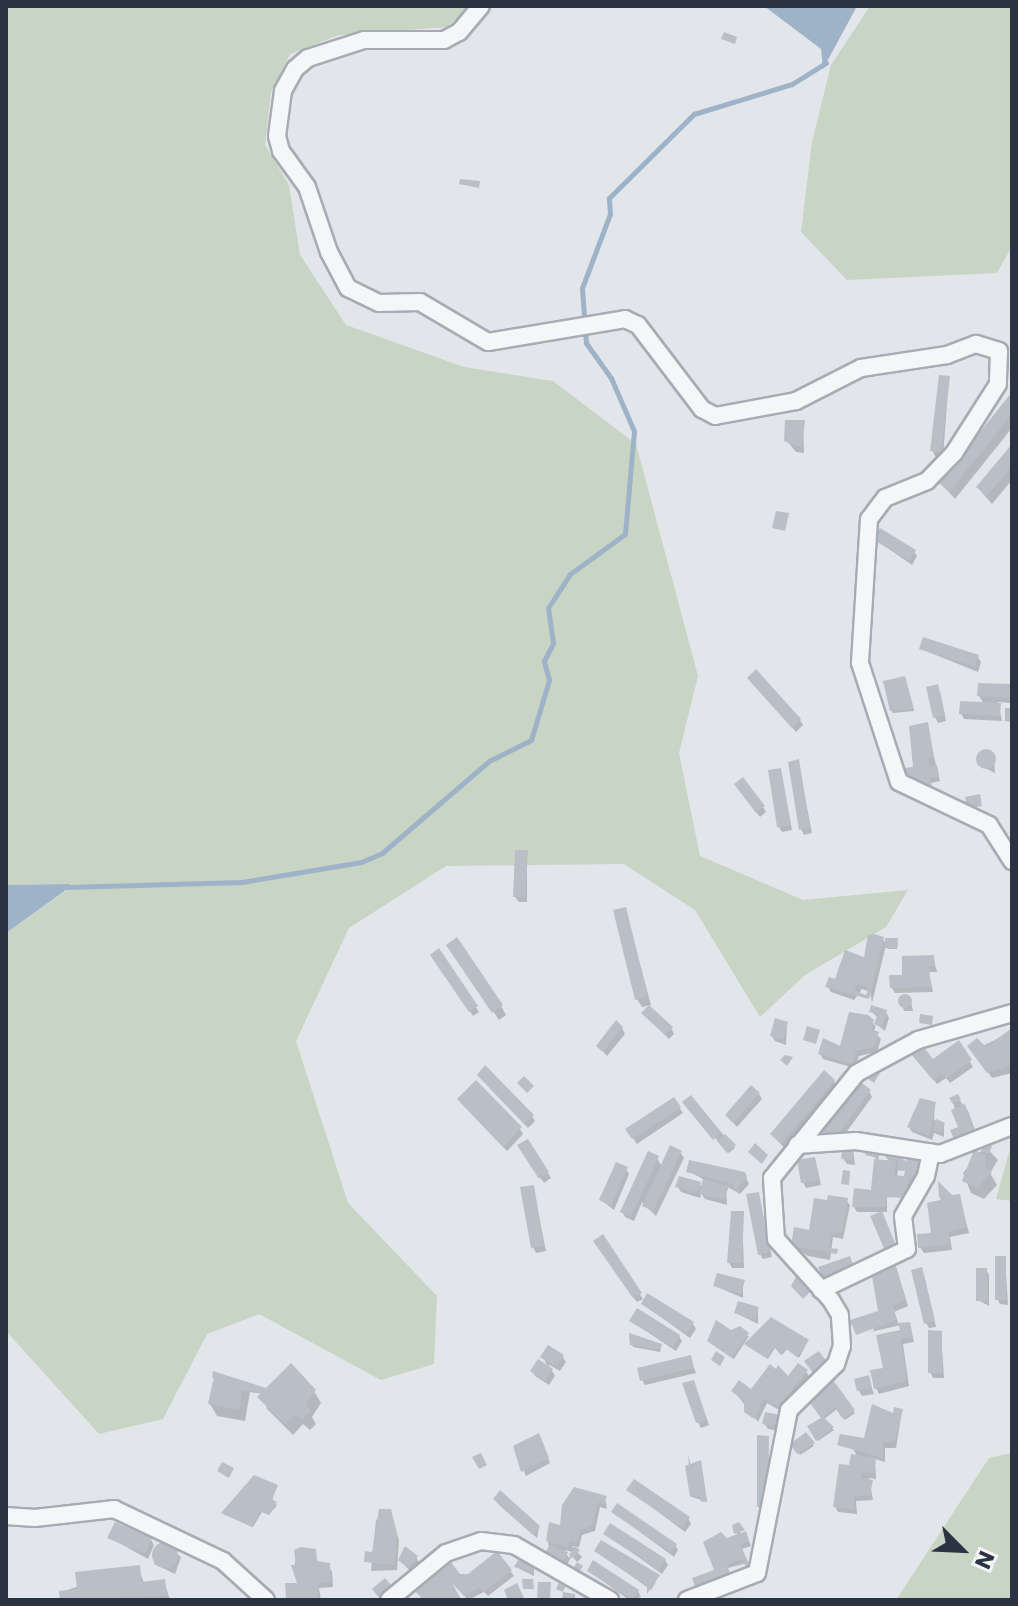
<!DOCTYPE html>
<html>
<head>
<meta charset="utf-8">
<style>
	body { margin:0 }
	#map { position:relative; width:1018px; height:1606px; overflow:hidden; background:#e2e5ea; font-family:Poppins,sans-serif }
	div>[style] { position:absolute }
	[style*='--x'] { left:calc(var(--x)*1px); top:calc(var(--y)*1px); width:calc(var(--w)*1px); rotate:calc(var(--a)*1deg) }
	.green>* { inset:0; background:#c8d4c4 }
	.water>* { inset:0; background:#9fb3c8 }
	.shadow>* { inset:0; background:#0003 }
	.stream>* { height:5px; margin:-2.5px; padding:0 2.5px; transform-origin:2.5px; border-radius:2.5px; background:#9fb3c8 }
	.building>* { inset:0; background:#babfc7 }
	.round { border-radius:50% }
	.roads { filter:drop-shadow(2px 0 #a7acb4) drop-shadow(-2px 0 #a7acb4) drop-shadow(0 2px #a7acb4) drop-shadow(0 -2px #a7acb4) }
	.street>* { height:16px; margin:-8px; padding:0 8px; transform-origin:8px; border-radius:8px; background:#f5f6f8 }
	span { translate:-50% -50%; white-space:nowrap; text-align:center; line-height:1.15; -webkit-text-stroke:8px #f2f4f7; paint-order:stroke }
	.frame { position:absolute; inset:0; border:8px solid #2b3342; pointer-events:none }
	.north { position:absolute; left:922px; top:1510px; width:80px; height:80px; -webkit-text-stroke:6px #f2f4f7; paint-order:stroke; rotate:114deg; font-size:22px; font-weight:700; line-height:32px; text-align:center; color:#2b3342 }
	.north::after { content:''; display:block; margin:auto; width:28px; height:36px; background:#2b3342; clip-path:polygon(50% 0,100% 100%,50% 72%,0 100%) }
</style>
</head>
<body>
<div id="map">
	<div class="green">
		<i style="clip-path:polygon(6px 6px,471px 6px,447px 27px,339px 35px,290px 54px,271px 92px,265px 145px,289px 185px,300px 255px,346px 325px,464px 367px,553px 381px,636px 444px,698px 676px,679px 753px,700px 856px,803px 900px,908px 890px,886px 927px,805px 975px,760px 1017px,695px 910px,624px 864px,446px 866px,349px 928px,296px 1041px,348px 1203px,437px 1296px,434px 1364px,381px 1380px,259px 1314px,207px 1334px,163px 1419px,99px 1434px,6px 1331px,6px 933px,69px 889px,69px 884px,6px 885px)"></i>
		<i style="clip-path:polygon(870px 6px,1012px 6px,1012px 246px,997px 273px,847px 280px,801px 232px,812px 142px,831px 65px)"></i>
		<i style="clip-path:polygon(1012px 1142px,1012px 1201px,996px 1199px)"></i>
		<i style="clip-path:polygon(1012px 1453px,1012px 1600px,896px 1600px,989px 1458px)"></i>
	</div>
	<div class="water">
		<i style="clip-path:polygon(764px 6px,856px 6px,856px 8px,823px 69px,821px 49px)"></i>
		<i style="clip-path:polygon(69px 884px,69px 888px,6px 933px,6px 885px)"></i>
	</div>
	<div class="shadow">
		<i style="clip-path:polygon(949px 378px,943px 457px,935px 456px,932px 450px)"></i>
		<i style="clip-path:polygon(1012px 395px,1012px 428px,955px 499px,941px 483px)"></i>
		<i style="clip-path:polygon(803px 422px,804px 453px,796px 452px,786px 440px)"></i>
		<i style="clip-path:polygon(1012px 447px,1012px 480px,992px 504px,978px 488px)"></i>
		<i style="clip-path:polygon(876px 540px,914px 551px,917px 556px,912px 565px)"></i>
		<i style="clip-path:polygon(921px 649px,978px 657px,981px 662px,978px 672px)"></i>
		<i style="clip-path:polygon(905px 680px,914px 711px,893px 713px,891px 710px)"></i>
		<i style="clip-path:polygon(753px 683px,800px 720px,803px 725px,796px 732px)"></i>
		<i style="clip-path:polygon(1012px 686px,1012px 703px,998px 702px,1002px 721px,964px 719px,961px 713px,984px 704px,979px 696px)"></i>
		<i style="clip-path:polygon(940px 691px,946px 721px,938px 723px,935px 717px)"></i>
		<i style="clip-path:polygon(927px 728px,940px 781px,931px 783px,933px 791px,916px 791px,915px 768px)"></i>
		<i style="clip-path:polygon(991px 750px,994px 756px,995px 773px,981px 766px,982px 751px)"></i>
		<i style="clip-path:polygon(798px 762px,812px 833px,804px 835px,801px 829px)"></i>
		<i style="clip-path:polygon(780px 770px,792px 830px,782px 832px,779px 827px)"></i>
		<i style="clip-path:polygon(740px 790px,763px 807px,766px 812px,760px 817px)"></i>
		<i style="clip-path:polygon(527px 852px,527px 902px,519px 902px,515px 897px)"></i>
		<i style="clip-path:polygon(625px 909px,651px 1005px,642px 1007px,637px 999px)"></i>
		<i style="clip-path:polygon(883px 939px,887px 946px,898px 942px,897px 949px,888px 949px,886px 945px,872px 1003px,870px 992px,862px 989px,854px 1000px,831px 992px,828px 987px,866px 960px)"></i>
		<i style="clip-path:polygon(439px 951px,479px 1012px,473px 1016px,433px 955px)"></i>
		<i style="clip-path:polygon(454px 954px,501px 1006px,506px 1015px,499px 1020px)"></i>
		<i style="clip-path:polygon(933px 957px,937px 972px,929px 972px,933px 992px,895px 993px,892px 988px)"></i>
		<i style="clip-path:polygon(910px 997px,913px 1011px,904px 1011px,901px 1000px)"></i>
		<i style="clip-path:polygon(871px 1011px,886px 1012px,889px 1018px,885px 1031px,876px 1024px,874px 1032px,881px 1039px,877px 1052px,859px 1056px,854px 1068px,823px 1059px,820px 1053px,842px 1049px,872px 1022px,875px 1026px,878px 1018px)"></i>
		<i style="clip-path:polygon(644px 1014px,671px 1028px,674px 1034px,669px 1039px)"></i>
		<i style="clip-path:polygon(787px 1024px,786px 1045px,775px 1041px,772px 1036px)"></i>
		<i style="clip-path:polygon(622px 1028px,625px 1034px,607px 1056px,598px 1046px)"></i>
		<i style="clip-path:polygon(1012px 1031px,1012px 1073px,992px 1078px,973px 1051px)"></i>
		<i style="clip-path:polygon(958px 1043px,973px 1067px,950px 1083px,946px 1078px,937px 1084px,916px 1059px,932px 1062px)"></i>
		<i style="clip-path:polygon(479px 1075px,532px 1116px,535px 1121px,528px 1128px)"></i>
		<i style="clip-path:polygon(834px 1081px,839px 1090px,787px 1151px,772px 1134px)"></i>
		<i style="clip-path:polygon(869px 1091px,872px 1097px,842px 1138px,827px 1137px,824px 1132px)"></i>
		<i style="clip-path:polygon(759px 1094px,762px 1099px,737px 1127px,727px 1116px)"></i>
		<i style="clip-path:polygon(957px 1097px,968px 1111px,975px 1130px,960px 1128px,952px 1099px)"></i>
		<i style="clip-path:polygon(691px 1098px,735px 1148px,729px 1153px,688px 1108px)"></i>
		<i style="clip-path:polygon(674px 1100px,683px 1113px,637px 1144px,628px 1130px)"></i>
		<i style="clip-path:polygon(935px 1103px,934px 1120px,944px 1124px,944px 1137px,934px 1133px,932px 1140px,912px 1132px,909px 1127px)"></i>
		<i style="clip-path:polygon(462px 1104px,520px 1129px,523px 1134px,507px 1151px)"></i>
		<i style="clip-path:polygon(528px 1141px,551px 1178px,544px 1183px,520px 1146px)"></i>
		<i style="clip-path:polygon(985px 1146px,998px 1160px,990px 1173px,997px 1185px,984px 1199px,971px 1193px,963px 1173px)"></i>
		<i style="clip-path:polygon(853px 1148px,855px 1165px,847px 1164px,843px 1158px)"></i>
		<i style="clip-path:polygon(880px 1151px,878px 1161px,890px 1163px,887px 1158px,901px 1155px,904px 1171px,898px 1170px,897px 1177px,906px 1178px,910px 1156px,920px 1184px,911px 1183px,909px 1198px,887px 1197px,887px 1212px,857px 1212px,854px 1207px,873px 1192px,876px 1158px,867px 1155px)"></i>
		<i style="clip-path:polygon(680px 1152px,684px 1158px,656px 1216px,642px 1202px,634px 1221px,625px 1217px,622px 1211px,657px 1158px,662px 1167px)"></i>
		<i style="clip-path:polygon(814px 1159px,821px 1185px,806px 1188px,803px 1182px)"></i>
		<i style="clip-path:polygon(626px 1169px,629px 1174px,614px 1210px,601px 1200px)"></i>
		<i style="clip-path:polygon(688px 1171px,744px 1173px,749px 1184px,740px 1194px,726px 1186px,727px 1205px,705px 1199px,701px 1193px,700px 1198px,681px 1192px,678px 1187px,699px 1183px,703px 1189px,705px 1180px)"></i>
		<i style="clip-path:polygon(533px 1187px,546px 1251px,536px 1253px,533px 1247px)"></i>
		<i style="clip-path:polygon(758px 1194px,772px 1257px,763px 1259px,760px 1254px)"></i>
		<i style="clip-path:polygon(959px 1196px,969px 1233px,950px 1237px,952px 1250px,924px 1253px,920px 1247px,933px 1235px,941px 1197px)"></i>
		<i style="clip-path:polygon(816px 1200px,846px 1200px,850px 1205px,843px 1239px,833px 1237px,830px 1260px,808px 1256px,793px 1246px,810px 1232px)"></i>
		<i style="clip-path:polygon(742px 1213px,744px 1268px,732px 1268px,729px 1262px)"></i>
		<i style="clip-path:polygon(602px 1237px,643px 1299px,637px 1302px,598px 1247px)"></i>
		<i style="clip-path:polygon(1005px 1258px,1008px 1305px,1000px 1304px,997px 1299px)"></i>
		<i style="clip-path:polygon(896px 1267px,908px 1306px,894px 1312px,899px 1325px,909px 1324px,914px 1342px,903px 1344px,909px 1386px,879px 1394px,876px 1388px,902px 1332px,901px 1325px,866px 1333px,873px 1331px)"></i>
		<i style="clip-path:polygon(986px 1270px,989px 1275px,989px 1306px,978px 1300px)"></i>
		<i style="clip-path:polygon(924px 1275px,936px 1327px,929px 1328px,926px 1323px)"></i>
		<i style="clip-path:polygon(743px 1282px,743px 1298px,715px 1286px)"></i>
		<i style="clip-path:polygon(643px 1304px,693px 1324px,696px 1329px,690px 1338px)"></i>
		<i style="clip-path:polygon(758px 1309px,758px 1324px,736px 1313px)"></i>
		<i style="clip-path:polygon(631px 1321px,679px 1336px,682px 1341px,676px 1351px)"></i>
		<i style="clip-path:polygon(731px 1333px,749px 1336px,734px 1359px,710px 1343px)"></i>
		<i style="clip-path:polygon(941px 1333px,944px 1378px,933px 1378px,930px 1372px)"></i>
		<i style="clip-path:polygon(635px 1335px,661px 1346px,660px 1352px,633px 1347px,629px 1339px)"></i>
		<i style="clip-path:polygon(808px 1341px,799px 1358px,787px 1349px,782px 1355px,775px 1348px,768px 1359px,748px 1346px)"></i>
		<i style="clip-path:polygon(562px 1356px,566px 1362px,560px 1371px,548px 1364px,555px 1376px,549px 1385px,535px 1376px,532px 1371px,549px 1369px,543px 1357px)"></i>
		<i style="clip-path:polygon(690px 1357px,696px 1373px,645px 1385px,642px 1380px)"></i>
		<i style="clip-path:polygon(806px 1371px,809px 1376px,781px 1411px,767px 1403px,758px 1422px,734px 1391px,751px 1392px)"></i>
		<i style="clip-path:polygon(215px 1373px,267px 1390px,314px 1391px,321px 1403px,312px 1417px,316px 1424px,310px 1430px,303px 1424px,293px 1435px,267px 1409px,263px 1394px,250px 1392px,245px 1421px,217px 1416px,210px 1404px)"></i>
		<i style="clip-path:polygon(868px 1377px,874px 1394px,862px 1396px,859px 1391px)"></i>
		<i style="clip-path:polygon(832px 1383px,855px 1413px,845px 1420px,837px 1409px,823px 1420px,834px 1430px,818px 1441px,810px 1427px,824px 1419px,810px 1399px)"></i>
		<i style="clip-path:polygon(696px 1388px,709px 1425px,701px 1428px,698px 1422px)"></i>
		<i style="clip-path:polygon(902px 1411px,896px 1448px,885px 1448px,885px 1462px,875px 1459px,876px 1479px,869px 1478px,873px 1500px,856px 1501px,857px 1514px,838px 1512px,835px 1506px,858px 1457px,851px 1446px,839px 1445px,865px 1440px)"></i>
		<i style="clip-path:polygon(780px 1417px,781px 1431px,768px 1429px,764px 1423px)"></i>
		<i style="clip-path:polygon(806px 1434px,814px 1446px,800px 1455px,792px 1445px)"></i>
		<i style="clip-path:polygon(768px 1438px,770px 1512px,762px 1512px,759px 1506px)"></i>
		<i style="clip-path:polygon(541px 1441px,550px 1463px,526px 1476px,515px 1447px)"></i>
		<i style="clip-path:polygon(688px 1454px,691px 1466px,701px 1464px,707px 1502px,692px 1497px)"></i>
		<i style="clip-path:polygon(276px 1487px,272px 1501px,277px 1505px,269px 1515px,262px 1512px,253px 1527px,224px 1514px)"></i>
		<i style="clip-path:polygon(629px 1490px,688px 1518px,691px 1524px,685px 1532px)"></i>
		<i style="clip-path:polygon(evenodd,605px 1498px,607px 1509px,600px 1507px,595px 1531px,582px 1535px,579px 1547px,572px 1546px,582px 1557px,577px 1562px,572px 1556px,565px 1568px,550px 1559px,548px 1541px,562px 1528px,564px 1506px,605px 1498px,564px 1550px,573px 1552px,569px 1558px,564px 1550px)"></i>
		<i style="clip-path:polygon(496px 1499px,539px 1527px,537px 1538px,499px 1505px)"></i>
		<i style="clip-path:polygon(390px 1511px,399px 1540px,397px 1570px,371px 1571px,376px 1520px)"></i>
		<i style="clip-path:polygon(613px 1512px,675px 1545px,678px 1550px,674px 1557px)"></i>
		<i style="clip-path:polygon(735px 1528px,748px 1539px,751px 1546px,742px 1549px,747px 1563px,716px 1571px,726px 1540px,738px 1536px)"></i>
		<i style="clip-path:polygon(606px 1534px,665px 1560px,668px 1565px,662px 1574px)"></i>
		<i style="clip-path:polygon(110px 1538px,151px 1540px,154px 1545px,148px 1559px)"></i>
		<i style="clip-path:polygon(161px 1542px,181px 1557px,175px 1574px,154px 1564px)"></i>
		<i style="clip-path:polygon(314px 1551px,318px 1563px,332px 1571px,333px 1587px,319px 1588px,321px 1600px,290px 1600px,300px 1585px,294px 1575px,296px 1552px)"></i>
		<i style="clip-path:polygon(596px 1551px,653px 1577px,656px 1582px,651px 1590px)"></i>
		<i style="clip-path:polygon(497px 1553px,514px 1576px,488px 1596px,484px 1592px,468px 1600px,451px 1580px,460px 1600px,425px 1600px,417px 1590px,450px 1564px,459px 1576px,469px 1576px)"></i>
		<i style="clip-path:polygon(416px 1557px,419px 1563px,411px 1572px,400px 1560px)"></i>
		<i style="clip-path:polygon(534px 1565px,534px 1576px,516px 1567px)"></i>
		<i style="clip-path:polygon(138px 1567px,144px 1583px,164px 1581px,170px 1600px,62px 1600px,61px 1592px)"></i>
		<i style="clip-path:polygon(589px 1571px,638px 1591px,641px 1597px,629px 1600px)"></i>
	</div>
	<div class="stream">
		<i style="--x:66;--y:887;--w:176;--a:-1.6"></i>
		<i style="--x:242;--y:882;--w:121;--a:-9.5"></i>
		<i style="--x:361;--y:862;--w:23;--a:-23"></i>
		<i style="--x:382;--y:853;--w:141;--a:-40.7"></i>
		<i style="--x:489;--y:761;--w:47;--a:-26.6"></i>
		<i style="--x:531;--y:740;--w:63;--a:-73.3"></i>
		<i style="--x:549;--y:680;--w:20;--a:-105"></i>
		<i style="--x:544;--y:661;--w:20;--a:-63"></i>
		<i style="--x:553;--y:643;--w:35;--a:-98"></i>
		<i style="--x:548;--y:608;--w:40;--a:-57.1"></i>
		<i style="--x:570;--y:574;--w:68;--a:-36"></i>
		<i style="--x:625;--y:534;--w:103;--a:-85"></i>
		<i style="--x:634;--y:431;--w:58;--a:-113.5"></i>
		<i style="--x:611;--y:378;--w:43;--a:-125.5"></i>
		<i style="--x:586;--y:343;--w:55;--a:-94.2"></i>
		<i style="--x:582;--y:288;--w:79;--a:-69.3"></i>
		<i style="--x:610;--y:214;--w:16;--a:-94"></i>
		<i style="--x:609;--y:198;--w:120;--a:-44.7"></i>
		<i style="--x:694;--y:114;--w:102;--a:-17"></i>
		<i style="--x:792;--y:84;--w:40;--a:-32"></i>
	</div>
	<div class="building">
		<i style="clip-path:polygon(724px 32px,737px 37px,735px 44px,721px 39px)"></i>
		<i style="clip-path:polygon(460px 179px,480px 181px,479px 188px,459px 184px)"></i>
		<i style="clip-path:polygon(939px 375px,950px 376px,941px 452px,930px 451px)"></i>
		<i style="clip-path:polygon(1012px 392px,1012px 414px,949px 492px,939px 483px)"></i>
		<i style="clip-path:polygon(785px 420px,805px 420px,802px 448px,784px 441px)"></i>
		<i style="clip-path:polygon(1012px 444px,1012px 466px,987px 496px,976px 487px)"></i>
		<i style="clip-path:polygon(776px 511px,789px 513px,785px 531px,772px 528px)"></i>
		<i style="clip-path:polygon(880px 528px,916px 550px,909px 561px,874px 540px)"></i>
		<i style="clip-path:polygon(923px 637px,979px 655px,975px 667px,919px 649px)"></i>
		<i style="clip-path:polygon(756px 669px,801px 719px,792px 728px,747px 678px)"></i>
		<i style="clip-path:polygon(905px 676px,914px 709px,890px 711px,883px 681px)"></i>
		<i style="clip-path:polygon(978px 683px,1012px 684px,1012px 698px,977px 696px)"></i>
		<i style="clip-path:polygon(938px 684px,945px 715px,933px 718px,926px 687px)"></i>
		<i style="clip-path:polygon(960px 701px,1001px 703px,1000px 716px,959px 714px)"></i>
		<i style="clip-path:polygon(1005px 708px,1012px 708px,1012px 722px,1005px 721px)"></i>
		<i style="clip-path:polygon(928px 722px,934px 757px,928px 758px,930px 767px,937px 765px,939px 776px,930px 778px,931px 786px,916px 788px,907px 782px,905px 768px,913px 767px,909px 726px)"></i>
		<i class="round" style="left:976px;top:749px;width:20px;height:20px"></i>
		<i style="clip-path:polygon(799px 759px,810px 828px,799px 830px,788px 762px)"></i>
		<i style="clip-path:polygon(781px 768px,791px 825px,777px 827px,768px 770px)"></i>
		<i style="clip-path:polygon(743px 777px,765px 806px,756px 813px,734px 784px)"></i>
		<i style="clip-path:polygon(980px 794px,982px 806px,967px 809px,965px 797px)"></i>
		<i style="clip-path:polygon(515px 850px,528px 850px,525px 897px,513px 897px)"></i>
		<i style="clip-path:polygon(626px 907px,648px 996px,635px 1000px,613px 910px)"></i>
		<i style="clip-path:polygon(evenodd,874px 934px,884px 937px,869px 999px,825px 987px,829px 977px,835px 979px,845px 950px,864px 957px,868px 935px,874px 934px,858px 984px,869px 988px,866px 995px,853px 990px,858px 984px)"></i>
		<i style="clip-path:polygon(457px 937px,503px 1005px,492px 1013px,446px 945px)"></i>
		<i style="clip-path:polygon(885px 938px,898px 938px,897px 948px,885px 948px)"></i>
		<i style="clip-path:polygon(439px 948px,478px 1006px,469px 1012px,430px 955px)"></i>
		<i style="clip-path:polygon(934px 955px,935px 967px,929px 967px,931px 987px,890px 988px,889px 975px,902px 975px,902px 956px)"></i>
		<i class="round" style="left:898px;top:994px;width:14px;height:14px"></i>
		<i style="clip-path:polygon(649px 1005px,673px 1027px,665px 1035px,641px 1013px)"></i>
		<i style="clip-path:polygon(871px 1005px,887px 1010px,882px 1027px,874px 1024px,878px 1014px,869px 1012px)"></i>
		<i style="clip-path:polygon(849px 1012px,868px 1015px,874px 1020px,871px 1029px,879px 1032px,874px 1047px,856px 1051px,852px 1064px,818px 1054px,823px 1038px,840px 1046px)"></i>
		<i style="clip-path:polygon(920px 1014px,933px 1016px,932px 1025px,919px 1023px)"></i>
		<i style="clip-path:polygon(775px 1018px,788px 1022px,783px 1040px,770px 1036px)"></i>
		<i style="clip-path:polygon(616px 1020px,623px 1027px,603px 1052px,596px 1046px)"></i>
		<i style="clip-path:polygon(807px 1026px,820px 1030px,816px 1044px,803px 1040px)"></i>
		<i style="clip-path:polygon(1012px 1028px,1012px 1065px,987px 1073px,967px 1046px,977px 1038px,986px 1047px)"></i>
		<i style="clip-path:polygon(959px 1040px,972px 1060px,946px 1079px,942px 1074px,933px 1080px,910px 1053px,923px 1046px,933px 1059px)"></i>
		<i style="clip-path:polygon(785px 1055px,793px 1057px,787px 1066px,780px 1060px)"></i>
		<i style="clip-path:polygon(485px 1065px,534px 1115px,524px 1124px,477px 1075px)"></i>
		<i style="clip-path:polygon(877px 1068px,880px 1073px,874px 1083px,864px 1076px)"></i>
		<i style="clip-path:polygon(824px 1070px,835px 1080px,781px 1144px,770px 1134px)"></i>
		<i style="clip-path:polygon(524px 1076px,534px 1086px,527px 1093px,517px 1083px)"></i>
		<i style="clip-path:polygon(476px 1080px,522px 1127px,503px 1147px,457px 1099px)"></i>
		<i style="clip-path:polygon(859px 1081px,871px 1090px,838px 1134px,834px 1131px,829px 1137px,822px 1132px)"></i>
		<i style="clip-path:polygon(751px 1085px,760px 1093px,733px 1123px,725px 1115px)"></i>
		<i style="clip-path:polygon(958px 1094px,961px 1100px,953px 1104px,949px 1098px)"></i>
		<i style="clip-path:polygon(691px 1095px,721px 1132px,713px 1140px,682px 1102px)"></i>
		<i style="clip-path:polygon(674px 1097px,681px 1107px,632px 1139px,625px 1129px)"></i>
		<i style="clip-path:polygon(920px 1098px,936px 1102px,929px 1136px,907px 1127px)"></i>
		<i style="clip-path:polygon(965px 1104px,975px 1136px,956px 1144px,950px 1130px,958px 1127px,951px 1110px)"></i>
		<i style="clip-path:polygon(936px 1119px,945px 1123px,941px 1133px,933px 1130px)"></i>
		<i style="clip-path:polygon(725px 1134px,736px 1145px,727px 1153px,717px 1141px)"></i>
		<i style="clip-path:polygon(528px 1139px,549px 1172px,539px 1179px,517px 1145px)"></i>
		<i style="clip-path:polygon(755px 1143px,768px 1155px,762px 1164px,748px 1152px)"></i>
		<i style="clip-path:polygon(985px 1144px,992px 1146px,989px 1154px,981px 1151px)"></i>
		<i style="clip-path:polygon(670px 1145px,682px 1151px,653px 1211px,642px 1206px)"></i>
		<i style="clip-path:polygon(843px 1145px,854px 1146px,852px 1160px,841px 1159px)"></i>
		<i style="clip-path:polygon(866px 1146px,880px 1148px,878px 1157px,865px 1155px)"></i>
		<i style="clip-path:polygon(884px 1149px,901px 1151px,900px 1158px,907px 1161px,908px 1153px,924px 1155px,918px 1179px,909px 1178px,905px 1198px,887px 1196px,885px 1207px,852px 1207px,854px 1188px,871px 1190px,874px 1159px,896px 1161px,894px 1175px,904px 1176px,905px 1170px,897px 1169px,898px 1160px,886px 1158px)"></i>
		<i style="clip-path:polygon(974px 1150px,986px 1155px,985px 1167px,992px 1172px,977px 1188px,962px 1181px)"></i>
		<i style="clip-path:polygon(648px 1151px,659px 1156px,631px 1217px,620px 1212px)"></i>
		<i style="clip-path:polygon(815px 1157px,820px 1180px,801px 1183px,797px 1160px)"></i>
		<i style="clip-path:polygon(689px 1160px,745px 1172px,747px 1177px,736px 1191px,733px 1184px,686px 1172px)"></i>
		<i style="clip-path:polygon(616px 1162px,628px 1167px,611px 1206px,599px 1200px)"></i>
		<i style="clip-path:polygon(843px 1170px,850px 1171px,849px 1185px,841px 1184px)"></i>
		<i style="clip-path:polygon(679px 1176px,701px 1182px,697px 1193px,675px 1187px)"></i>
		<i style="clip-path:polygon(703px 1179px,729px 1186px,724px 1200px,699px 1194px)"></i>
		<i style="clip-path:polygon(938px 1181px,952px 1195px,960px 1194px,967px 1227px,949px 1232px,950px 1244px,918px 1248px,917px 1234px,931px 1233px,927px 1203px,948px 1198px,939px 1198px)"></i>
		<i style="clip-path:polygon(534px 1185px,544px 1246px,531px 1248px,520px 1187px)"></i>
		<i style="clip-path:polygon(759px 1192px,770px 1252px,758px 1255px,746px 1194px)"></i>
		<i style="clip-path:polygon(828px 1195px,848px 1198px,842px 1232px,831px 1233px,829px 1248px,838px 1249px,837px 1254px,791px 1246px,794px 1227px,809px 1230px,814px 1198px,827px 1200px)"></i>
		<i style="clip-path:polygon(731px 1211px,744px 1211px,742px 1263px,727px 1263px)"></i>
		<i style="clip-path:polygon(882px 1211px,897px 1248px,886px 1253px,870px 1216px)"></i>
		<i style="clip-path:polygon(603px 1234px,642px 1293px,633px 1298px,593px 1241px)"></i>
		<i style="clip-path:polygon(850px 1256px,854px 1267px,823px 1279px,818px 1267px)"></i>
		<i style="clip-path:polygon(995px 1256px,1006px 1256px,1006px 1300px,995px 1300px)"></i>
		<i style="clip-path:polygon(894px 1260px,906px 1300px,893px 1306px,897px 1320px,856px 1335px,850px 1320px,878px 1311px,872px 1276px,886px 1271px,884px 1264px)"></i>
		<i style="clip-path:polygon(922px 1267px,935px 1321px,924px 1324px,911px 1270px)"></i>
		<i style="clip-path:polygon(976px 1268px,987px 1268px,988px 1301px,976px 1301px)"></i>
		<i style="clip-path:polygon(717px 1273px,745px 1280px,741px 1294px,713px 1286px)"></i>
		<i style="clip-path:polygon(797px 1275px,811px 1291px,803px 1299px,791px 1286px)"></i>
		<i style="clip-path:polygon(647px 1293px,694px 1322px,687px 1334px,641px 1304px)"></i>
		<i style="clip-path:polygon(738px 1301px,759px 1307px,755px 1320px,734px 1313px)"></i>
		<i style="clip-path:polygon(637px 1308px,680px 1335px,673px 1347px,629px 1321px)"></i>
		<i style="clip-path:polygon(771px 1317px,809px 1340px,797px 1357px,785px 1348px,781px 1355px,774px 1347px,766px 1358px,744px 1344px)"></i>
		<i style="clip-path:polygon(716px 1320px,731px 1330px,740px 1326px,749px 1333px,732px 1358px,707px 1341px)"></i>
		<i style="clip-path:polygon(910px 1322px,913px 1337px,901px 1339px,907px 1381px,874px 1389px,870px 1370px,883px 1368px,876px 1335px,900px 1330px,898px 1323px)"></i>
		<i style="clip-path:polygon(928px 1330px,942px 1331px,942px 1373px,928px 1373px)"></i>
		<i style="clip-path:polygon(629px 1333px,662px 1344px,660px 1350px,630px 1345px)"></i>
		<i style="clip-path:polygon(548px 1345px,564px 1355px,556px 1367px,540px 1357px)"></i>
		<i style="clip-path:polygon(716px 1351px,725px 1357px,720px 1366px,711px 1360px)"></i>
		<i style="clip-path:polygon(819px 1351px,828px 1364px,813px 1373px,804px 1361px)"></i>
		<i style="clip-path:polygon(691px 1355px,694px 1368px,640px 1381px,637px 1368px)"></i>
		<i style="clip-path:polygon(538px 1359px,553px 1369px,545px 1381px,530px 1371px)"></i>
		<i style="clip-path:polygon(291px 1363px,316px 1390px,306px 1405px,311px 1411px,302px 1420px,296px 1414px,285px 1424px,257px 1397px,261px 1393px,242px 1390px,239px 1410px,208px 1404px,213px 1381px,218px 1380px,212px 1378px,213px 1371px,266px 1388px)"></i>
		<i style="clip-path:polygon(798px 1363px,808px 1370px,778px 1406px,764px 1399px,754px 1419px,744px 1412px,744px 1401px,731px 1391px,739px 1380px,751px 1389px,770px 1364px,776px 1369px,778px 1365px,788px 1376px)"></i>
		<i style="clip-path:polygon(869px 1375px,872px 1388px,857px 1391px,854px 1379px)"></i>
		<i style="clip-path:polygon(694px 1380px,707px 1420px,696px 1423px,682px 1383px)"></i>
		<i style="clip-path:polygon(833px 1380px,855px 1410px,843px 1419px,835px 1408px,823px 1417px,834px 1427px,816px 1441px,807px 1426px,821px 1418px,807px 1399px)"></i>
		<i style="clip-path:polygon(872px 1404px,893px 1413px,894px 1407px,903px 1409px,895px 1440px,883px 1443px,883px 1458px,837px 1445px,840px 1434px,864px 1438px)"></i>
		<i style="clip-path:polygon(765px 1412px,781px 1415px,779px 1427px,762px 1424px)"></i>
		<i style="clip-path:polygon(806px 1432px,815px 1443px,797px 1454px,790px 1444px)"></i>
		<i style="clip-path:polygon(539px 1433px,549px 1458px,521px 1472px,513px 1446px)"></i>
		<i style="clip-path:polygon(757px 1435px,769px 1436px,768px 1507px,757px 1507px)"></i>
		<i style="clip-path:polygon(481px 1453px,487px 1465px,479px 1469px,472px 1457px)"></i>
		<i style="clip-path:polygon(851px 1454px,876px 1458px,874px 1474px,862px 1472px,861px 1478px,873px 1480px,870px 1495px,854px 1496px,855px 1510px,833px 1507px,839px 1464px,849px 1465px)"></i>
		<i style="clip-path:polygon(701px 1460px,707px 1501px,701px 1502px,700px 1496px,690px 1497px,685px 1466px)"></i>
		<i style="clip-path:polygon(222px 1462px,234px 1468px,229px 1478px,217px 1471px)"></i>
		<i style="clip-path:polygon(254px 1475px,278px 1485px,272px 1499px,277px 1502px,268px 1514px,260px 1511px,252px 1527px,221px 1513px)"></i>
		<i style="clip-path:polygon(634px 1479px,690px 1517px,682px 1528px,626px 1490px)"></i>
		<i style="clip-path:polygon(574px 1487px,607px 1496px,604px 1504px,598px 1502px,592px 1526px,580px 1530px,577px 1543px,570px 1541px,568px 1547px,546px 1541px,549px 1522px,560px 1525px,562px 1505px)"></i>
		<i style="clip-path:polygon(500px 1490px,540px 1526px,533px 1535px,493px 1499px)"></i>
		<i style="clip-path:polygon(617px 1503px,677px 1544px,670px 1552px,611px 1512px)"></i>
		<i style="clip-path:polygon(379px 1509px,391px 1509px,397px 1533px,395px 1565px,364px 1562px,365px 1551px,372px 1552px)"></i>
		<i style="clip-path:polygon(115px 1522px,152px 1538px,145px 1554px,107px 1538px)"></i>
		<i style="clip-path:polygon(739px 1522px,745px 1530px,734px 1534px,732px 1525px)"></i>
		<i style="clip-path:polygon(610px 1523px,666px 1559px,659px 1570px,603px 1534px)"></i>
		<i style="clip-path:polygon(evenodd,746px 1531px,749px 1541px,740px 1544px,750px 1566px,747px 1572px,696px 1589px,692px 1578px,714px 1570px,703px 1542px,721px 1532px,727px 1538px,746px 1531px,742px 1559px,746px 1567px,730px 1573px,727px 1565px,742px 1559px)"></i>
		<i style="clip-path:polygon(601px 1540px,660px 1575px,647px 1594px,647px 1586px,594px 1551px)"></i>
		<i class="round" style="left:152px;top:1542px;width:26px;height:26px"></i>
		<i style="clip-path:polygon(550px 1545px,568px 1552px,562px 1564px,545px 1553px)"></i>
		<i style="clip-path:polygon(405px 1546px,418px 1556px,408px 1568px,398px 1560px)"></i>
		<i style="clip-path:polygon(575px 1546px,580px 1550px,573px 1558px,569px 1555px)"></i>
		<i style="clip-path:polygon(301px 1547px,316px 1549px,317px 1561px,330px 1563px,331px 1582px,318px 1583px,319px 1600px,286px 1598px,285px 1583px,297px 1583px,291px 1565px,296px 1565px,294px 1550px)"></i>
		<i style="clip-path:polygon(497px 1551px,512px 1570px,483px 1592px,480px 1587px,464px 1596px,451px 1582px,461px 1599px,423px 1600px,414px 1590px,450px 1561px,460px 1574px,468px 1574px)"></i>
		<i style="clip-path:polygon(521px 1555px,536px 1564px,531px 1571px,514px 1567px)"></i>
		<i style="clip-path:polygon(593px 1560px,639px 1590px,633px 1600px,587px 1571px)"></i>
		<i style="clip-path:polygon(577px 1562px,583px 1566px,578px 1574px,572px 1571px)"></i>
		<i style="clip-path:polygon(140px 1565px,141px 1582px,165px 1579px,167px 1596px,60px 1600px,59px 1591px,77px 1589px,75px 1572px)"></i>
		<i style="clip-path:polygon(385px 1578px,393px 1587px,380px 1599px,372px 1589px)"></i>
		<i style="clip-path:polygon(522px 1579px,533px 1579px,534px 1589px,523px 1589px)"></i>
		<i style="clip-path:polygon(560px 1580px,567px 1583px,563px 1592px,575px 1594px,575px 1600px,562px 1600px,563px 1592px,556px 1589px)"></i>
		<i style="clip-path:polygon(538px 1582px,551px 1582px,550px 1600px,537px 1600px)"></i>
		<i style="clip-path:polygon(517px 1583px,525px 1600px,508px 1600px,504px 1590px)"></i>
	</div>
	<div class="roads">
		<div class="street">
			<i style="--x:481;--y:6;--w:34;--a:130"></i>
			<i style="--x:459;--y:32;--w:17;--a:152"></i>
			<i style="--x:444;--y:40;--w:80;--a:180"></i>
			<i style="--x:364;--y:40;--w:59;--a:162.2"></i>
			<i style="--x:308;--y:58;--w:17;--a:140"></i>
			<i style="--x:295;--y:69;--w:25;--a:119"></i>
			<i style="--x:283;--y:91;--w:45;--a:97.6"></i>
			<i style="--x:277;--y:136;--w:16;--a:75"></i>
			<i style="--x:281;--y:151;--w:44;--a:54.2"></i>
			<i style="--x:307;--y:187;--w:69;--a:71.3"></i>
			<i style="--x:329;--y:252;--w:41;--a:62.2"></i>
			<i style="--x:348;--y:288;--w:34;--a:26"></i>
			<i style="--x:379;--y:303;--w:41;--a:-1.4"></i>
			<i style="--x:420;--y:302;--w:79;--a:30.5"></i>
			<i style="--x:488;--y:342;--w:139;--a:-9.5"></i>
			<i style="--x:625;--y:319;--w:14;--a:25"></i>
			<i style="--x:638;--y:325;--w:106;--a:52.7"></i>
			<i style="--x:702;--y:409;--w:15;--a:28"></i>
			<i style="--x:715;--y:416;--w:82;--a:-10.5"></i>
			<i style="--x:796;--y:401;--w:73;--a:-26.9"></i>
			<i style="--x:861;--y:368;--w:87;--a:-8.6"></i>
			<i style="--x:947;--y:355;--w:31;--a:-21"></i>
			<i style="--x:976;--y:344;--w:24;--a:17"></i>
			<i style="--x:999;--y:351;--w:33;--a:92"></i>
			<i style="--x:998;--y:384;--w:82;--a:122.5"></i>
			<i style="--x:954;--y:453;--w:39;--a:134"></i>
			<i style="--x:927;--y:481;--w:45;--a:158"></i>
			<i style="--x:885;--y:498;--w:26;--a:127"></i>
			<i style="--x:869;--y:519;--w:144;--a:93.6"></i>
			<i style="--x:860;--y:663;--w:125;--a:71.9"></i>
			<i style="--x:899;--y:782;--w:100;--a:25.5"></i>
			<i style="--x:989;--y:825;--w:43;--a:57.4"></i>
			<i style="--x:797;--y:1145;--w:59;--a:-3.9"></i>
			<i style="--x:856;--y:1141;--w:85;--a:8.8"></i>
			<i style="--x:940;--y:1154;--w:77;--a:-21.3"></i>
			<i style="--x:821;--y:1290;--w:95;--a:-25.5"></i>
			<i style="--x:907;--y:1249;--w:33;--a:-97"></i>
			<i style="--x:903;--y:1216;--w:46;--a:-60.1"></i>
			<i style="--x:926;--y:1176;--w:24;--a:-78"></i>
			<i style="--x:6;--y:1516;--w:29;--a:4"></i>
			<i style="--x:35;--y:1518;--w:80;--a:-6.5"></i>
			<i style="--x:114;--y:1509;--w:121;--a:25.5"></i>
			<i style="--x:223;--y:1561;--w:58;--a:42.2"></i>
			<i style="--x:389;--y:1600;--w:74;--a:-39.5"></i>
			<i style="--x:446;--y:1553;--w:37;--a:-19"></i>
			<i style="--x:481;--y:1541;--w:33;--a:7"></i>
			<i style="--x:514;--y:1545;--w:111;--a:29.8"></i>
			<i style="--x:687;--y:1600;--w:75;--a:-21.1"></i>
			<i style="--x:757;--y:1573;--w:166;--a:-78.9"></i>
			<i style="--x:789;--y:1410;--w:66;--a:-44.4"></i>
			<i style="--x:836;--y:1364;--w:19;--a:-72"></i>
			<i style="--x:842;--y:1346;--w:31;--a:-94"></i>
			<i style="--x:840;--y:1315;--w:17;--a:-121"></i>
			<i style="--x:831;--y:1300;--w:82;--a:-132"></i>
			<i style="--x:776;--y:1239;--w:61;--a:-93.8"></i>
			<i style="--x:772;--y:1178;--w:135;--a:-51"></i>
			<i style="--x:857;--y:1073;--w:69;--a:-28.4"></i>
			<i style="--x:918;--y:1040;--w:98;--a:-16"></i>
		</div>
	</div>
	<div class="frame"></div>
	<div class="north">N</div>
</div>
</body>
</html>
